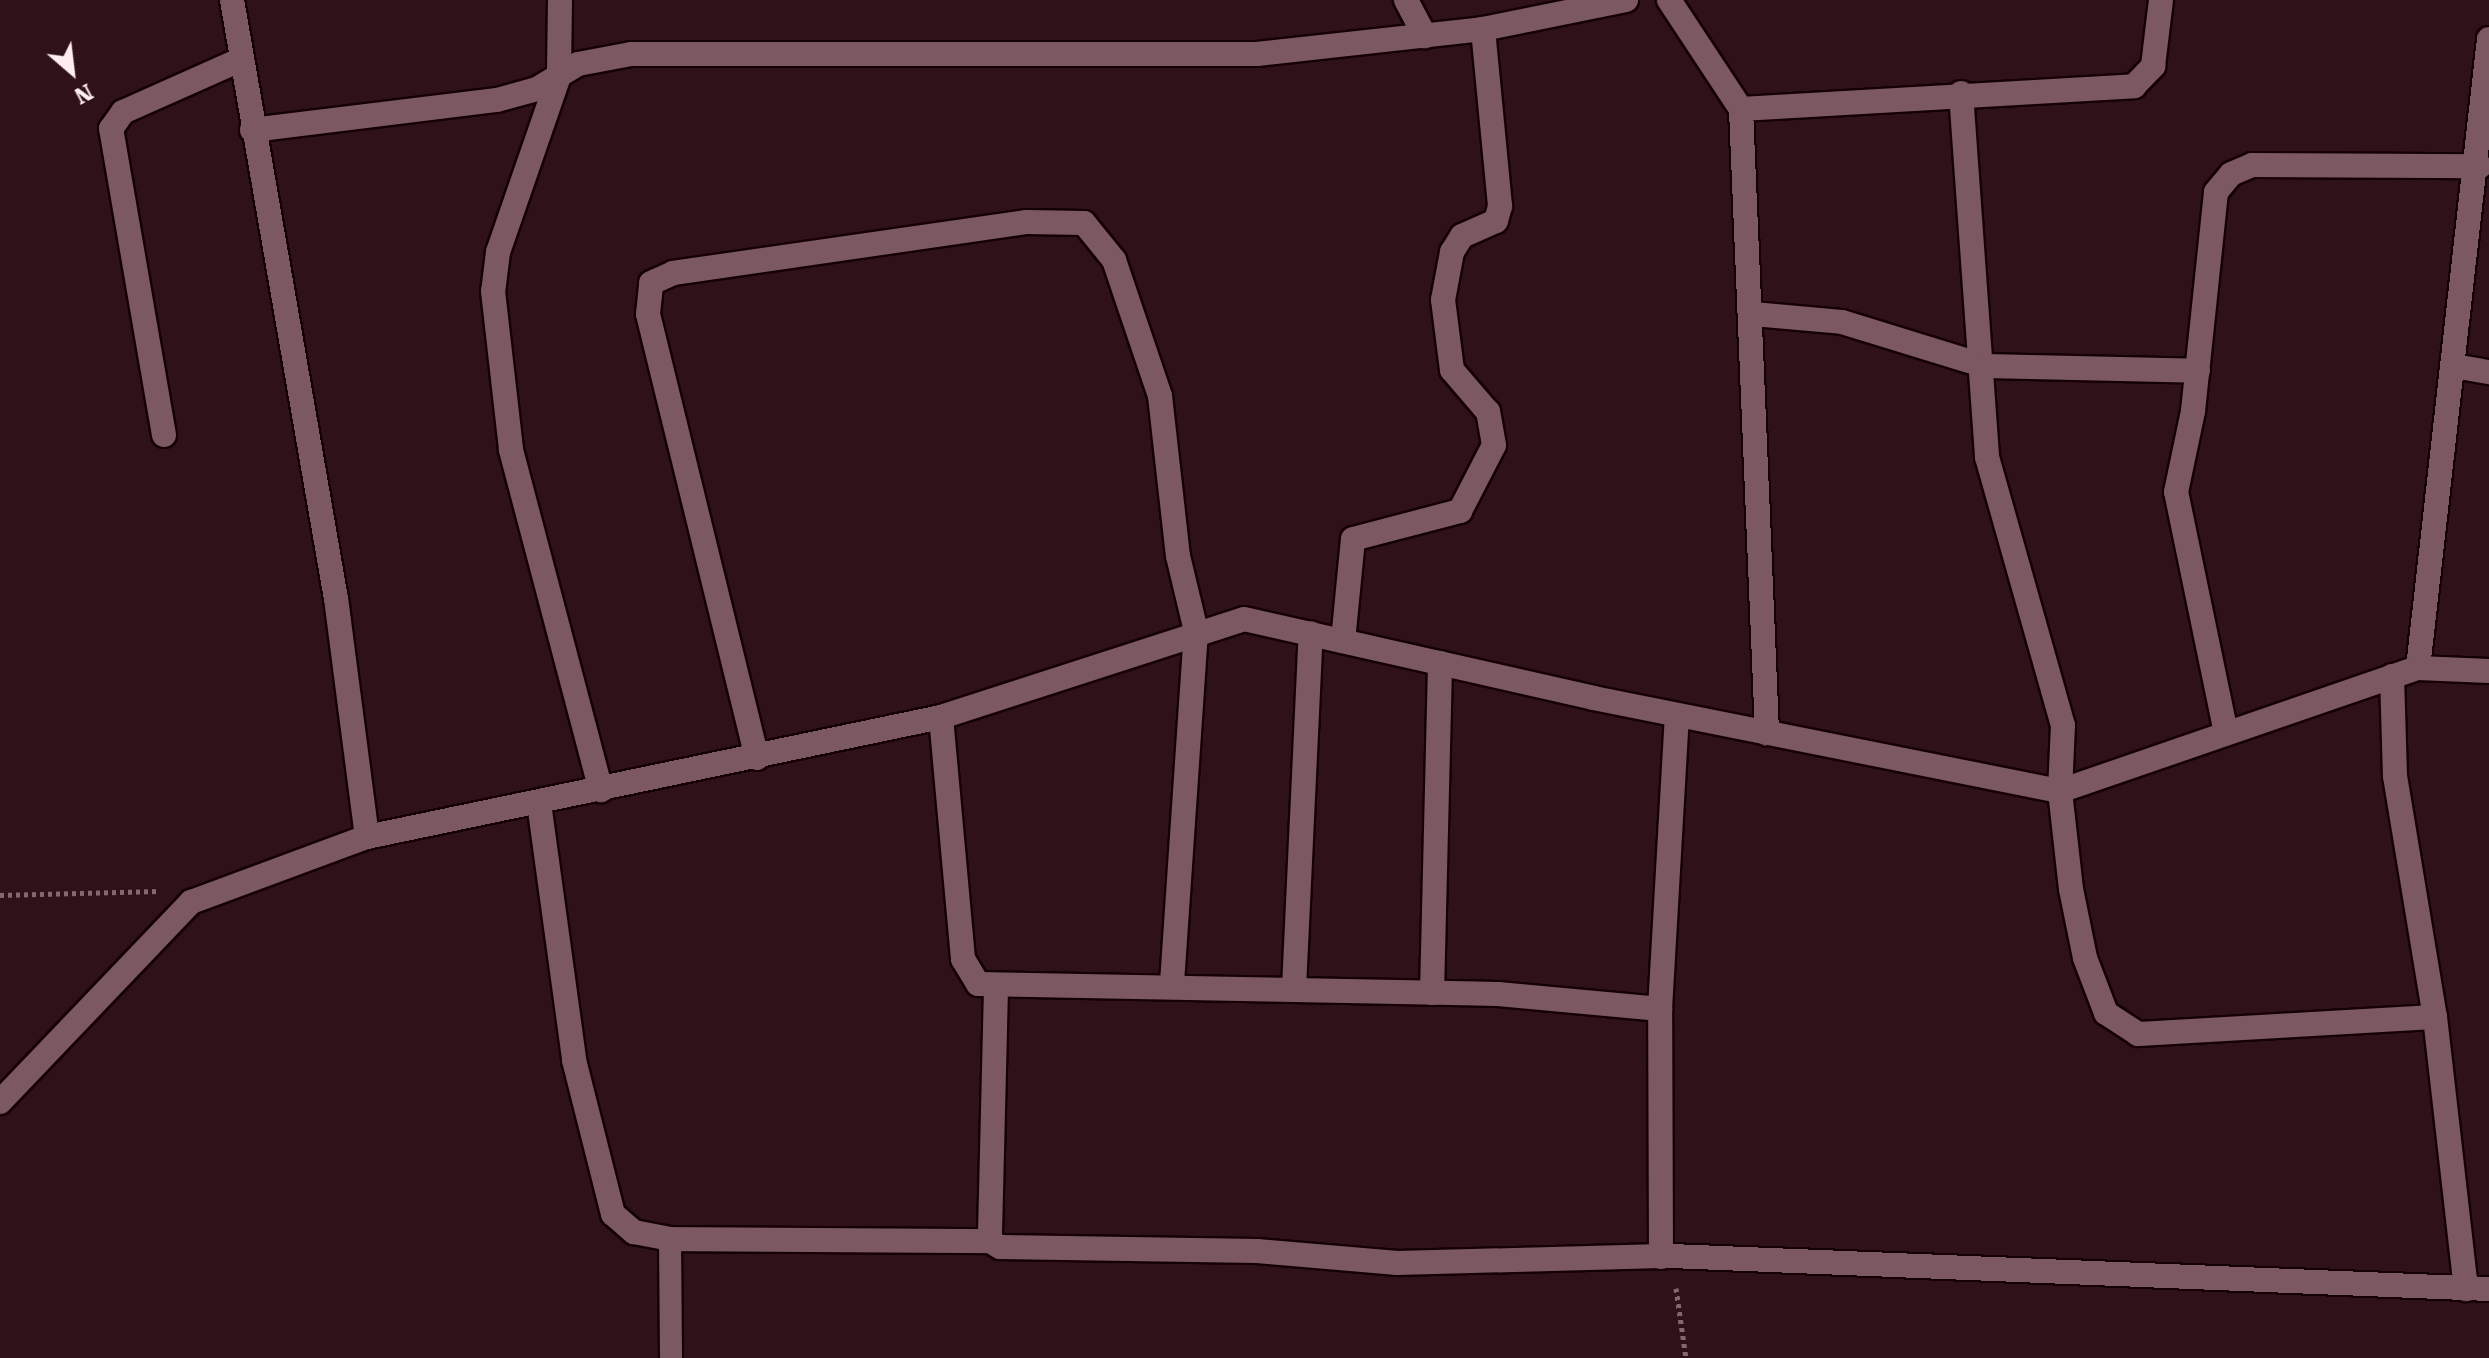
<!DOCTYPE html>
<html>
<head>
<meta charset="utf-8">
<style>
	body { margin:0 }
	#map { position:relative; width:2489px; height:1358px; overflow:hidden; background:#2f111a; font-family:"Roboto Serif",serif }
	div>[style] { position:absolute }
	[style*='--x'] { left:calc(var(--x)*1px); top:calc(var(--y)*1px); width:calc(var(--w)*1px); rotate:calc(var(--a)*1deg) }
	.path>* { height:5px; margin-top:-2.5px; transform-origin:0; background:repeating-linear-gradient(90deg,#82686f 0 4px,transparent 0 8px) }
	.roads { filter:drop-shadow(2px 0 #150005) drop-shadow(-2px 0 #150005) drop-shadow(0 2px #150005) drop-shadow(0 -2px #150005) }
	.lane>* { height:22px; margin:-11px; padding:0 11px; transform-origin:11px; border-radius:11px; background:#7c5861 }
	.street>* { height:24px; margin:-12px; padding:0 12px; transform-origin:12px; border-radius:12px; background:#7c5861 }
	span { translate:-50% -50%; white-space:nowrap; text-align:center; line-height:1.15; -webkit-text-stroke:7px #2f111a; paint-order:stroke }
	.north { position:absolute; left:32px; top:32px; width:80px; height:80px; -webkit-text-stroke:6px #2f111a; paint-order:stroke; rotate:152deg; font-size:22px; font-weight:700; line-height:32px; text-align:center; color:#feecf0 }
	.north::after { content:''; display:block; margin:auto; width:28px; height:36px; background:#feecf0; clip-path:polygon(50% 0,100% 100%,50% 72%,0 100%) }
</style>
</head>
<body>
<div id="map">
	<div class="path">
		<i style="--x:0;--y:895;--w:160;--a:-1.4"></i>
		<i style="--x:1676;--y:1288;--w:71;--a:81.9"></i>
	</div>
	<div class="roads">
		<div class="lane">
			<i style="--x:670;--y:1239;--w:119;--a:89.5"></i>
		</div>
		<div class="street">
			<i style="--x:560;--y:0;--w:76;--a:90.8"></i>
			<i style="--x:559;--y:76;--w:186;--a:109.1"></i>
			<i style="--x:498;--y:252;--w:39;--a:97"></i>
			<i style="--x:493;--y:291;--w:160;--a:83.5"></i>
			<i style="--x:511;--y:450;--w:352;--a:75.2"></i>
			<i style="--x:1406;--y:0;--w:41;--a:62.2"></i>
			<i style="--x:1669;--y:0;--w:131;--a:56.6"></i>
			<i style="--x:1741;--y:109;--w:625;--a:87.61"></i>
			<i style="--x:1961;--y:93;--w:365;--a:85.9"></i>
			<i style="--x:1987;--y:457;--w:279;--a:74.2"></i>
			<i style="--x:2063;--y:725;--w:66;--a:92.6"></i>
			<i style="--x:2060;--y:791;--w:99;--a:83.6"></i>
			<i style="--x:2071;--y:889;--w:70;--a:78.5"></i>
			<i style="--x:2085;--y:958;--w:59;--a:69.1"></i>
			<i style="--x:2106;--y:1013;--w:38;--a:33"></i>
			<i style="--x:2138;--y:1034;--w:297;--a:-3.3"></i>
			<i style="--x:1741;--y:109;--w:394;--a:-3.3"></i>
			<i style="--x:2134;--y:86;--w:28;--a:-46"></i>
			<i style="--x:2153;--y:66;--w:66;--a:-83.1"></i>
			<i style="--x:252;--y:130;--w:247;--a:-7"></i>
			<i style="--x:497;--y:100;--w:41;--a:-15.4"></i>
			<i style="--x:537;--y:89;--w:48;--a:-31.4"></i>
			<i style="--x:578;--y:64;--w:54;--a:-10.7"></i>
			<i style="--x:631;--y:54;--w:626;--a:0"></i>
			<i style="--x:1257;--y:54;--w:227;--a:-6.3"></i>
			<i style="--x:1483;--y:29;--w:146;--a:-11.5"></i>
			<i style="--x:1753;--y:314;--w:89;--a:5.1"></i>
			<i style="--x:1842;--y:322;--w:150;--a:17.1"></i>
			<i style="--x:1985;--y:366;--w:213;--a:1.3"></i>
			<i style="--x:2454;--y:366;--w:36;--a:10"></i>
			<i style="--x:164;--y:435;--w:311;--a:-99.8"></i>
			<i style="--x:111;--y:129;--w:21;--a:-55"></i>
			<i style="--x:123;--y:112;--w:128;--a:-24"></i>
			<i style="--x:1343;--y:641;--w:102;--a:-84.4"></i>
			<i style="--x:1353;--y:539;--w:111;--a:-14.7"></i>
			<i style="--x:1460;--y:511;--w:74;--a:-62.7"></i>
			<i style="--x:1494;--y:445;--w:34;--a:-100"></i>
			<i style="--x:1488;--y:412;--w:55;--a:-130.6"></i>
			<i style="--x:1452;--y:370;--w:71;--a:-97.3"></i>
			<i style="--x:1443;--y:300;--w:49;--a:-79.4"></i>
			<i style="--x:1452;--y:252;--w:19;--a:-58"></i>
			<i style="--x:1462;--y:236;--w:37;--a:-24"></i>
			<i style="--x:1496;--y:221;--w:16;--a:-75"></i>
			<i style="--x:1500;--y:206;--w:178;--a:-95.5"></i>
			<i style="--x:2418;--y:668;--w:633;--a:-83.56"></i>
			<i style="--x:2392;--y:676;--w:100;--a:88.3"></i>
			<i style="--x:2395;--y:776;--w:244;--a:80.6"></i>
			<i style="--x:2435;--y:1017;--w:274;--a:83.5"></i>
			<i style="--x:941;--y:717;--w:243;--a:84.8"></i>
			<i style="--x:963;--y:959;--w:29;--a:59"></i>
			<i style="--x:978;--y:984;--w:520;--a:1.1"></i>
			<i style="--x:1498;--y:994;--w:163;--a:5.3"></i>
			<i style="--x:2226;--y:733;--w:246;--a:-101.7"></i>
			<i style="--x:2176;--y:492;--w:83;--a:-78.1"></i>
			<i style="--x:2193;--y:411;--w:220;--a:-84"></i>
			<i style="--x:2216;--y:192;--w:23;--a:-50"></i>
			<i style="--x:2231;--y:174;--w:23;--a:-23"></i>
			<i style="--x:2252;--y:165;--w:228;--a:0.3"></i>
			<i style="--x:757;--y:758;--w:457;--a:-103.8"></i>
			<i style="--x:648;--y:314;--w:31;--a:-84"></i>
			<i style="--x:651;--y:283;--w:24;--a:-24"></i>
			<i style="--x:673;--y:273;--w:358;--a:-8.2"></i>
			<i style="--x:1027;--y:222;--w:57;--a:1"></i>
			<i style="--x:1084;--y:223;--w:48;--a:51"></i>
			<i style="--x:1114;--y:260;--w:144;--a:71.3"></i>
			<i style="--x:1160;--y:396;--w:161;--a:83.6"></i>
			<i style="--x:1178;--y:556;--w:77;--a:76.5"></i>
			<i style="--x:1196;--y:631;--w:355;--a:93.9"></i>
			<i style="--x:539;--y:803;--w:259;--a:82.2"></i>
			<i style="--x:574;--y:1060;--w:159;--a:75.8"></i>
			<i style="--x:613;--y:1214;--w:28;--a:41"></i>
			<i style="--x:634;--y:1232;--w:37;--a:11"></i>
			<i style="--x:670;--y:1239;--w:320;--a:0.4"></i>
			<i style="--x:367;--y:837;--w:586;--a:-11.81"></i>
			<i style="--x:941;--y:717;--w:318;--a:-17.9"></i>
			<i style="--x:1244;--y:619;--w:359;--a:12.7"></i>
			<i style="--x:1594;--y:698;--w:475;--a:11.3"></i>
			<i style="--x:2060;--y:791;--w:379;--a:-19"></i>
			<i style="--x:2418;--y:668;--w:71;--a:2.4"></i>
			<i style="--x:996;--y:988;--w:253;--a:91.4"></i>
			<i style="--x:990;--y:1241;--w:12;--a:31"></i>
			<i style="--x:1000;--y:1247;--w:257;--a:0.9"></i>
			<i style="--x:1257;--y:1251;--w:141;--a:4.9"></i>
			<i style="--x:1397;--y:1263;--w:274;--a:-1.5"></i>
			<i style="--x:1671;--y:1256;--w:819;--a:2.31"></i>
			<i style="--x:1294;--y:988;--w:355;--a:-87.3"></i>
			<i style="--x:1432;--y:993;--w:330;--a:-88.6"></i>
			<i style="--x:0;--y:1102;--w:277;--a:-46.3"></i>
			<i style="--x:191;--y:902;--w:188;--a:-20.3"></i>
			<i style="--x:367;--y:837;--w:240;--a:-97.4"></i>
			<i style="--x:336;--y:599;--w:608;--a:-99.85"></i>
			<i style="--x:1661;--y:1257;--w:248;--a:-90.2"></i>
			<i style="--x:1660;--y:1009;--w:293;--a:-86.7"></i>
		</div>
	</div>
	<div class="north">N</div>
</div>
</body>
</html>
